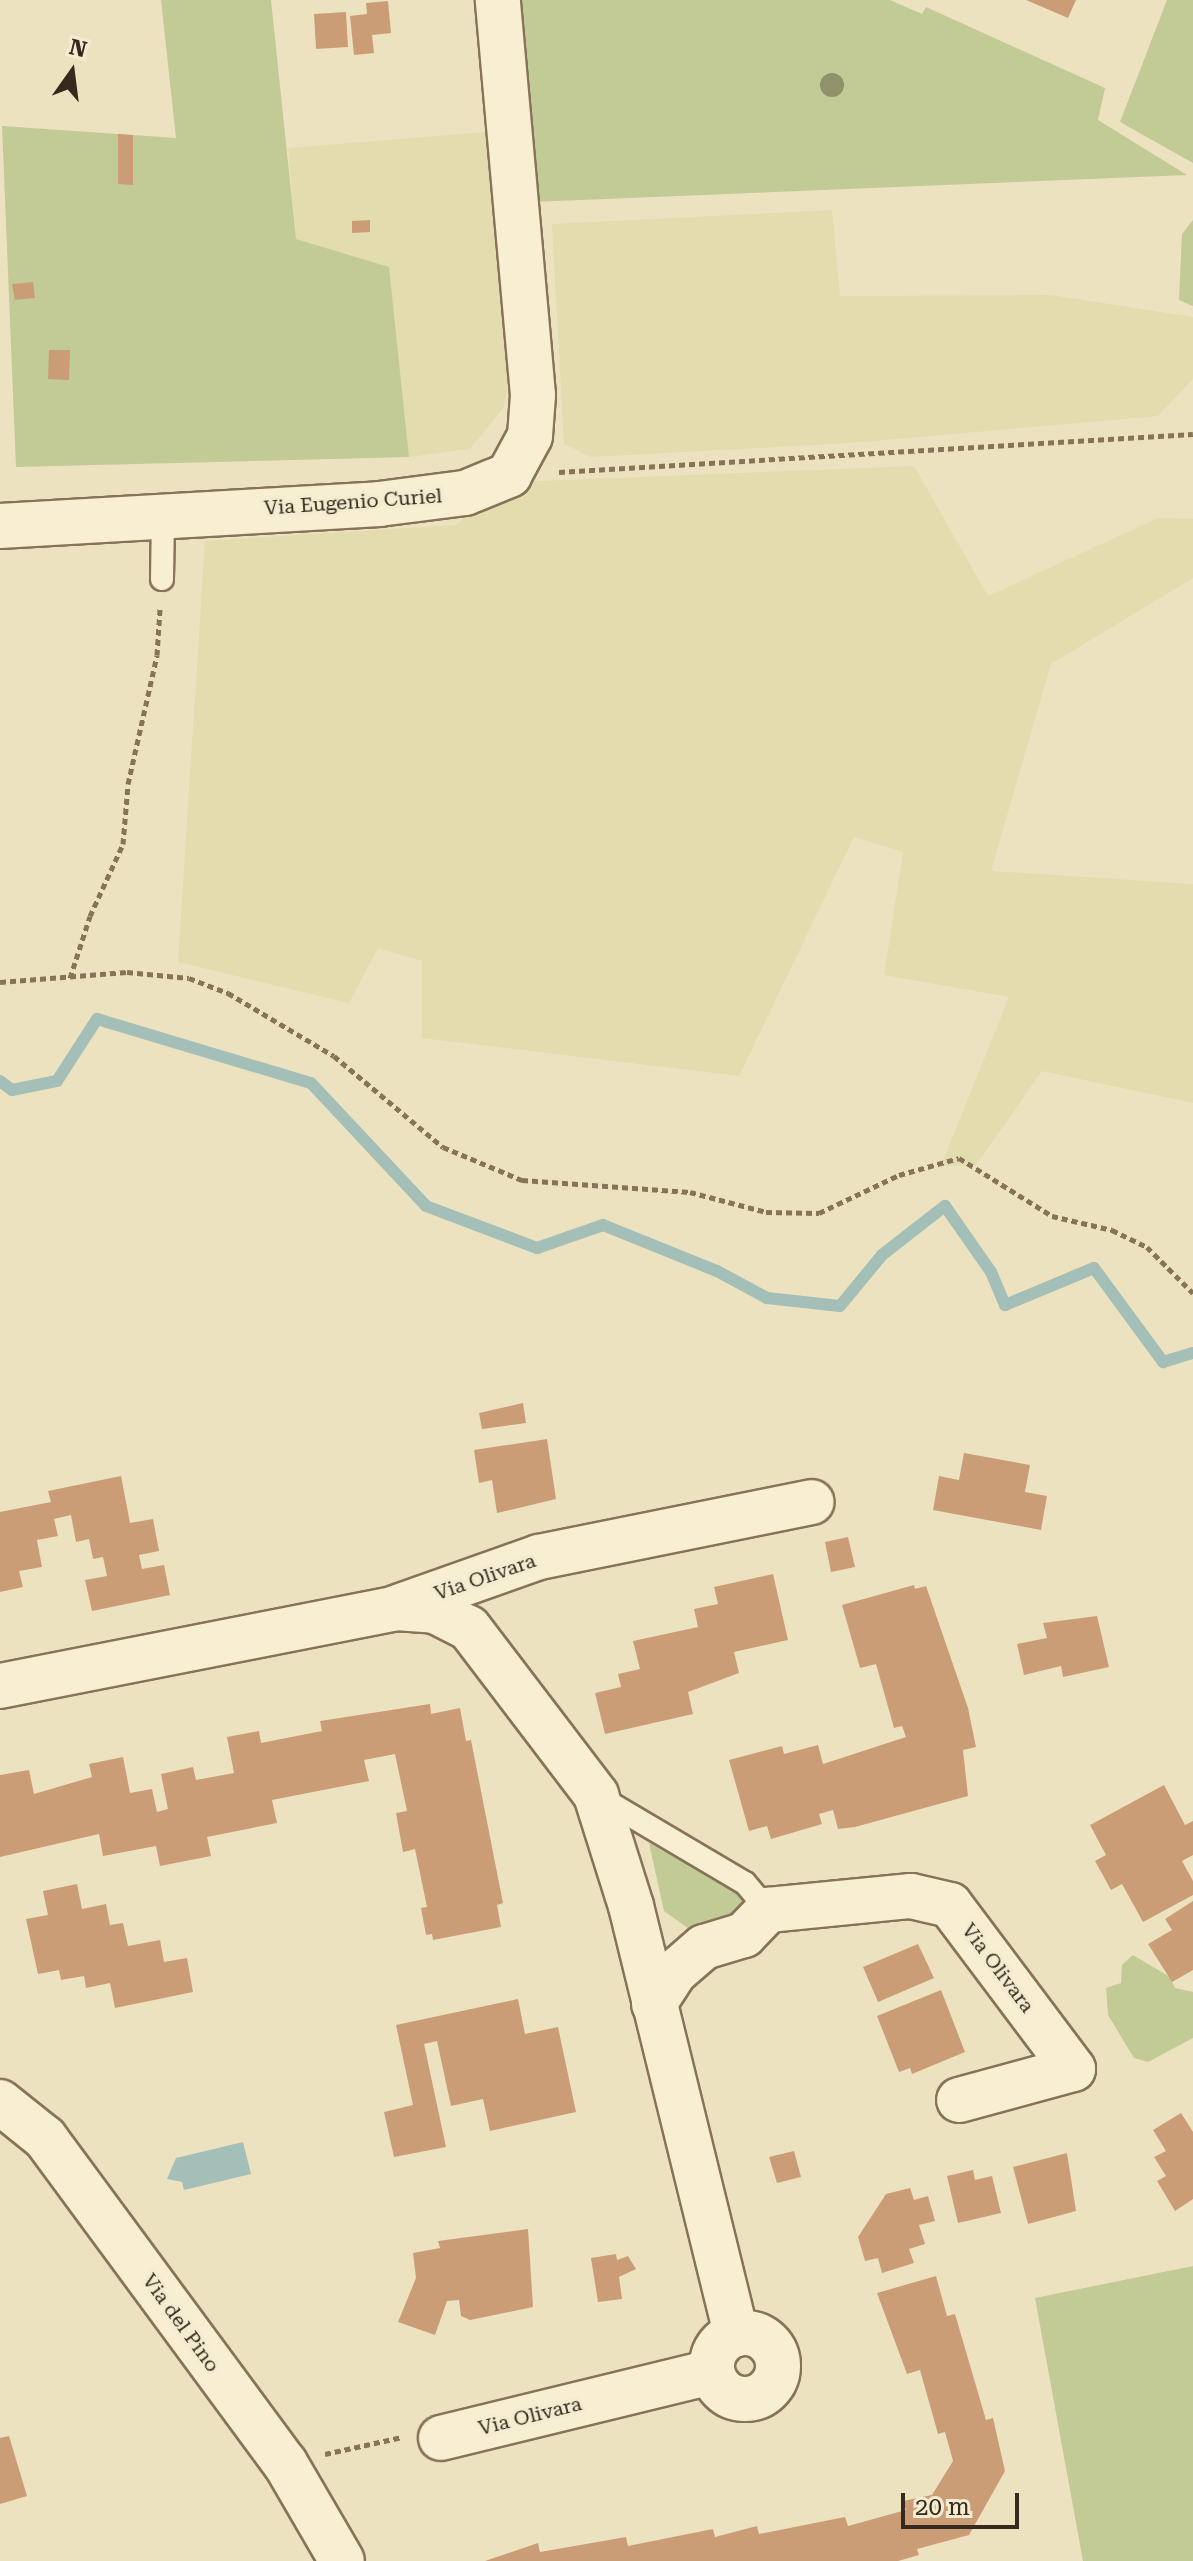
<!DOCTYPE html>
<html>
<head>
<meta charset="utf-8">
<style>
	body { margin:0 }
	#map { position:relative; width:1193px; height:2561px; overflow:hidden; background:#ede2c0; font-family:"Roboto Serif",serif }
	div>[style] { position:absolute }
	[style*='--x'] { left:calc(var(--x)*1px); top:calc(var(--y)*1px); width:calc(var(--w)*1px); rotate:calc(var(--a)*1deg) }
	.farmland>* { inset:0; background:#e2dcae }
	.green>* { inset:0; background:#c2ca95 }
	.water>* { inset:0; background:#a3bfb8 }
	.stream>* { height:12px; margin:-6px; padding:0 6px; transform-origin:6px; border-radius:6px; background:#a3bfb8 }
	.building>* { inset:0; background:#cb9d77 }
	.path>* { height:5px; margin-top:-2.5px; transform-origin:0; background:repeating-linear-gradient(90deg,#867358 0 6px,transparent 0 10px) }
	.roads { filter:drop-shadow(2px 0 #867358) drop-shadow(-2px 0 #867358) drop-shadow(0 2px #867358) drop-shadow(0 -2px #867358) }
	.service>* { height:22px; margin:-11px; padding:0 11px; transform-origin:11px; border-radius:11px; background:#f8efd3 }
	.minor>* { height:44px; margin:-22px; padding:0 22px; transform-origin:22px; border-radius:22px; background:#f8efd3 }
	.minor>.ring { margin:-22px; padding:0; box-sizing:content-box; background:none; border:44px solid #f8efd3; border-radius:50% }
	.trees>* { width:24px; height:24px; margin:-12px; border-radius:50%; background:#90926a }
	span { translate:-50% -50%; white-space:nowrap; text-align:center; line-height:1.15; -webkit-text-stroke:7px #f4ecd0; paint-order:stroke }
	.street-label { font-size:20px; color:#352a1d }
	.north { position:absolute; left:32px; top:32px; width:80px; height:80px; -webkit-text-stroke:6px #f4ecd0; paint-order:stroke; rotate:14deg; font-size:22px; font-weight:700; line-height:32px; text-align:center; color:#352a1d }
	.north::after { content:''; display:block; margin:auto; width:28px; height:36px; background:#352a1d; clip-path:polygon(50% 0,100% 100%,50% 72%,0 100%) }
	.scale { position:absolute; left:901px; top:2493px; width:118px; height:36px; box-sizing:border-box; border:4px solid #352a1d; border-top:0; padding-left:10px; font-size:24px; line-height:28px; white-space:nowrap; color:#352a1d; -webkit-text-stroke:6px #f4ecd0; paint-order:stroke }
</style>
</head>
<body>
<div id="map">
	<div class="farmland">
		<i style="clip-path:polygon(486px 132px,513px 353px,504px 407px,470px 449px,409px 457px,389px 267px,296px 239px,288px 148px)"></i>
		<i style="clip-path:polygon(832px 210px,840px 296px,1051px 295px,1193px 317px,1193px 379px,1158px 416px,851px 443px,591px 457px,564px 444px,552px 224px)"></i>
		<i style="clip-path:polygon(914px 466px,988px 596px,1158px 518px,1193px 519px,1193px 578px,1051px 664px,991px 871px,1193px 884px,1193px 1103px,1042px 1071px,976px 1165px,941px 1166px,1009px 997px,884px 975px,903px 852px,854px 837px,739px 1076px,422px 1038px,422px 961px,378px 948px,349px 1003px,178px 962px,205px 541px,455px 525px,515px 482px)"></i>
	</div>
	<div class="green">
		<i style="clip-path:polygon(161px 0,271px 0,296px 239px,389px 267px,409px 457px,16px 467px,2px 126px,176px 138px)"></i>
		<i style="clip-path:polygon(510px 0,890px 0,922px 14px,926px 7px,1105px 88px,1098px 120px,1187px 175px,532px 202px)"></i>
		<i style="clip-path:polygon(1167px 0,1193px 0,1193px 163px,1120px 122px)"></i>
		<i style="clip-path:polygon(1193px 220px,1193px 306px,1179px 300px,1182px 234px)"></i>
		<i style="clip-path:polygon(649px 1843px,742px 1895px,740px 1920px,699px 1936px,664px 1911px)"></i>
		<i style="clip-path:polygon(1133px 1955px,1170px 1977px,1175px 1988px,1193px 1992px,1193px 2038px,1148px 2062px,1134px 2058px,1108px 2015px,1106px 1988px,1121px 1983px,1122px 1965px)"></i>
		<i style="clip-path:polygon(1193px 2266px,1193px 2561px,1083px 2561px,1035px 2298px)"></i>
	</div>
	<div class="water">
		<i style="clip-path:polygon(243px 2142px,251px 2174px,184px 2190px,182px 2182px,167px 2179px,176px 2158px)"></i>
	</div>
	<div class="stream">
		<i style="--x:0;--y:1081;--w:15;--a:37"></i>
		<i style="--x:12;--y:1090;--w:46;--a:-11.3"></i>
		<i style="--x:57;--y:1081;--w:74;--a:-57.2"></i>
		<i style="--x:97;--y:1019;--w:223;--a:16.7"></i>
		<i style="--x:311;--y:1083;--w:168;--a:46.9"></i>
		<i style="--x:426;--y:1206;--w:119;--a:20.7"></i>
		<i style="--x:537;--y:1248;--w:70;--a:-19.2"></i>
		<i style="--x:603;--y:1225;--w:123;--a:22"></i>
		<i style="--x:717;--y:1271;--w:57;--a:28.4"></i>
		<i style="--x:767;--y:1298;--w:73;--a:6.3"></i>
		<i style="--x:840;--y:1306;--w:66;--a:-50.5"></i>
		<i style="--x:882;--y:1255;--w:80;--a:-37.9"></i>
		<i style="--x:945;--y:1206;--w:80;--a:55.1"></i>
		<i style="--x:991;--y:1272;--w:36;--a:67"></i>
		<i style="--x:1005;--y:1305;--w:96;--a:-22.6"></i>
		<i style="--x:1094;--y:1268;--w:117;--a:53.7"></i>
		<i style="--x:1163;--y:1362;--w:31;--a:-17"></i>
	</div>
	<div class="building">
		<i style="clip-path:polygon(1026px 0,1076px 0,1068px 18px)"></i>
		<i style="clip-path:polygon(388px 1px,391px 33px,372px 35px,374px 53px,354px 55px,350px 16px,367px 14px,366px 3px)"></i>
		<i style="clip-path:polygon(346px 12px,348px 47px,316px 49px,314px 14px)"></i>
		<i style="clip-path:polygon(118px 134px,133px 135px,133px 185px,118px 184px)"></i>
		<i style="clip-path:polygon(370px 220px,370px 232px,352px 233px,352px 221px)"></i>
		<i style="clip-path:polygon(33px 282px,35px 298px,15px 300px,12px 284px)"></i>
		<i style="clip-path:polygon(49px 350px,70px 350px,69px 380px,48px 379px)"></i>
		<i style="clip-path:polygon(523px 1403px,526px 1423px,482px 1429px,479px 1413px)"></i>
		<i style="clip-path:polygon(547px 1439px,556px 1499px,497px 1513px,492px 1480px,479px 1483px,474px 1450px)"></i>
		<i style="clip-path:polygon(964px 1453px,1030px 1465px,1025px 1492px,1047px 1496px,1041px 1530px,933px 1510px,939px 1476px,959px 1480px)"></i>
		<i style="clip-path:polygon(121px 1476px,130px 1523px,153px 1519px,159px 1551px,139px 1555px,142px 1569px,164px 1565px,170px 1595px,92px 1611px,85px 1580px,107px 1576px,103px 1557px,93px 1559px,89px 1539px,76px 1542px,71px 1515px,54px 1519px,58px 1536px,37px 1540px,42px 1567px,19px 1571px,23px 1587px,0 1592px,0 1512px,51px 1502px,48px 1491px)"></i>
		<i style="clip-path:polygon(848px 1537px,855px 1567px,831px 1572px,825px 1542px)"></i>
		<i style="clip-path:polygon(773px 1574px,788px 1640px,734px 1652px,739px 1673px,688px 1692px,693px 1714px,605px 1734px,595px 1693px,621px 1687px,618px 1674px,640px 1669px,633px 1641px,698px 1627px,694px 1609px,718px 1604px,714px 1587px)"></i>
		<i style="clip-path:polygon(914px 1585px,915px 1589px,926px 1586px,968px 1708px,976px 1747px,963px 1750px,968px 1796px,855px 1827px,838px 1829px,833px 1810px,819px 1814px,822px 1824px,771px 1839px,767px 1826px,749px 1831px,729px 1760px,782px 1746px,784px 1754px,818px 1745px,823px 1764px,906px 1737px,902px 1726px,894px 1728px,876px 1664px,860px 1668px,842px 1605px)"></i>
		<i style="clip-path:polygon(1097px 1616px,1109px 1667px,1063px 1677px,1061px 1666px,1024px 1675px,1017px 1644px,1047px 1638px,1043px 1623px)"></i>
		<i style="clip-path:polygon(430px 1704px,431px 1714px,460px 1708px,466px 1741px,471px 1740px,503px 1903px,497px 1905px,501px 1927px,433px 1940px,432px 1934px,426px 1935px,421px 1908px,427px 1907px,415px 1849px,403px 1852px,396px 1813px,407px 1811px,395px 1754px,364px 1760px,369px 1781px,272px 1800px,277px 1823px,207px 1837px,211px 1856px,160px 1866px,156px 1846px,103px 1856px,99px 1834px,0 1857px,0 1775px,29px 1770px,34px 1794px,92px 1777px,89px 1764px,123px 1757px,130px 1793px,152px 1789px,157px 1812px,168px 1809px,161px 1774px,193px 1767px,196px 1780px,234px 1773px,227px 1737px,259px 1731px,261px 1743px,322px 1731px,320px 1721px)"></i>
		<i style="clip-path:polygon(1164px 1785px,1185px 1825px,1193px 1821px,1193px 1855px,1182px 1861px,1193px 1881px,1193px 1895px,1143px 1922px,1122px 1884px,1111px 1890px,1095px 1861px,1106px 1855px,1090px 1825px)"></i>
		<i style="clip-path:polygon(77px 1884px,82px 1909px,106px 1904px,110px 1925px,123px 1923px,128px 1946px,160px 1940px,164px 1962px,187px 1958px,193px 1992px,115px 2008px,110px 1983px,86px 1988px,84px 1976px,61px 1980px,59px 1970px,38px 1974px,26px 1919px,48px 1915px,43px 1891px)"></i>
		<i style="clip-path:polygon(1193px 1901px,1193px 1970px,1172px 1982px,1148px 1944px,1172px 1930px,1165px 1919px)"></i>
		<i style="clip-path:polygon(918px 1944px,934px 1978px,878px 2002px,863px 1967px)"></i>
		<i style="clip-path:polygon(941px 1990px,965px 2052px,912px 2074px,910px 2068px,899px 2072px,877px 2016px)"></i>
		<i style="clip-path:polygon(518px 1999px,525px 2034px,558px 2027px,576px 2112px,490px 2131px,483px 2099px,451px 2106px,437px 2041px,424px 2044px,446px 2147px,394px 2157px,384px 2112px,413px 2105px,396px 2025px)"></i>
		<i style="clip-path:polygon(1181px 2113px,1193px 2132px,1193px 2199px,1175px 2211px,1157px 2181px,1166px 2176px,1154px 2157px,1166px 2151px,1153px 2130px)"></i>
		<i style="clip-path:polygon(794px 2151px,801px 2177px,777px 2183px,769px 2157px)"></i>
		<i style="clip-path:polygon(1067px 2153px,1076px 2211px,1028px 2224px,1013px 2167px)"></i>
		<i style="clip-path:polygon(973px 2170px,975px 2180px,992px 2176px,1001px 2213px,958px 2223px,947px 2176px)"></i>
		<i style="clip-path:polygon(910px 2188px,914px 2200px,928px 2196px,935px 2221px,919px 2225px,925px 2244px,909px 2249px,914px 2263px,882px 2273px,878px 2258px,865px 2261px,858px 2237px,886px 2194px)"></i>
		<i style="clip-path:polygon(528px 2229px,533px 2307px,470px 2320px,461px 2316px,459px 2300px,447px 2301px,435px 2335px,398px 2322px,416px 2278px,413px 2253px,440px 2248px,438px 2241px)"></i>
		<i style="clip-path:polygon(616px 2254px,617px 2260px,628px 2256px,636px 2269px,619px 2277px,622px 2299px,598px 2302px,591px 2258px)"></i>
		<i style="clip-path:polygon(936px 2276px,947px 2316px,955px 2314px,986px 2420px,993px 2418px,1005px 2471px,969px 2535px,917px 2549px,919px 2555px,898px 2561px,485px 2561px,538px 2543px,540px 2552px,626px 2537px,628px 2546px,713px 2529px,715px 2537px,757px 2526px,759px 2534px,845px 2517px,848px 2526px,906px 2510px,903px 2501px,932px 2495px,953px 2461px,945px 2432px,938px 2434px,920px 2370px,907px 2374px,877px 2293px)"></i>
		<i style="clip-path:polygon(9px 2436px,27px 2496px,0 2504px,0 2438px)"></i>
	</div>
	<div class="path">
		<i style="--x:559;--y:472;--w:635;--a:-3.43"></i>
		<i style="--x:70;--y:978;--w:65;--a:-72.1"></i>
		<i style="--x:90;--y:916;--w:79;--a:-65.4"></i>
		<i style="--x:123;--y:844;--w:60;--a:-85.2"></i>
		<i style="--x:128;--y:784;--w:132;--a:-77.3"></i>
		<i style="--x:157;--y:655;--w:47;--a:-86.3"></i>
		<i style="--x:0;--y:982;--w:127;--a:-4.5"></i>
		<i style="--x:127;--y:972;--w:62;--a:5.5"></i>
		<i style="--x:189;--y:978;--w:42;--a:21"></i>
		<i style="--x:228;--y:993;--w:123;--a:30.7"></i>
		<i style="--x:334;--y:1056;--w:142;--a:39.9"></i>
		<i style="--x:443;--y:1147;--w:86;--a:22.7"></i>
		<i style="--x:522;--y:1180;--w:168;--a:4.1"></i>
		<i style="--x:690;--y:1192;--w:79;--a:14.7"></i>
		<i style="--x:766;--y:1212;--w:53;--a:1.1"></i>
		<i style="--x:819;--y:1213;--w:89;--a:-25.4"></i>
		<i style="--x:899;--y:1175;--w:62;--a:-15.8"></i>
		<i style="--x:959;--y:1158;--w:110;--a:31.9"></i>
		<i style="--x:1052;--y:1216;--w:62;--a:13.1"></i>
		<i style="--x:1112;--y:1230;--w:39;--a:26"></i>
		<i style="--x:1147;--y:1247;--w:65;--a:45"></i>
		<i style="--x:325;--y:2454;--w:79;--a:-12.4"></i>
	</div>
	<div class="roads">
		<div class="service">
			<i style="--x:162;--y:579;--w:65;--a:-89.1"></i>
			<i style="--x:601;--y:1798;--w:167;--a:30.6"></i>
			<i style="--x:745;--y:1883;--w:35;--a:50"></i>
		</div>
		<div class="minor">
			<i style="--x:0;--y:526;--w:380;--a:-3.3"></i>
			<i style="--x:379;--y:504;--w:87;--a:-7.3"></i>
			<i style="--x:465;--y:493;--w:48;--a:-22.2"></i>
			<i style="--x:509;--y:475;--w:44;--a:-61.7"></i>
			<i style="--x:530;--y:436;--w:41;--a:-85.8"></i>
			<i style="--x:533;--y:395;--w:397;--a:-95.1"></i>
			<i style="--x:398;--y:1607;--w:150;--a:-19.5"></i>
			<i style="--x:539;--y:1557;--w:278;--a:-11.4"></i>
			<i style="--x:0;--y:1686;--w:404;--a:-11.1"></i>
			<i style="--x:396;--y:1608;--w:39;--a:4"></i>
			<i style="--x:435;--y:1611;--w:38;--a:27"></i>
			<i style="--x:469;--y:1628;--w:210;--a:52.7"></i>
			<i style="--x:596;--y:1795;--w:116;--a:72.5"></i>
			<i style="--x:631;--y:1906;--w:441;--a:76.2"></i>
			<i style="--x:654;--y:2004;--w:38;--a:-57"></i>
			<i style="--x:675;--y:1972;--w:38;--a:-41"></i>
			<i style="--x:704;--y:1947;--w:42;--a:-16.7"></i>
			<i style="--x:744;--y:1935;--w:35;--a:-46"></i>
			<i style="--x:768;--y:1910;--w:144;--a:-5.6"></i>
			<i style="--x:911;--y:1896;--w:40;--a:13"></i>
			<i style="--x:950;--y:1905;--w:205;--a:53.1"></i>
			<i style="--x:1073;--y:2069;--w:118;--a:164.8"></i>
			<i style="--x:0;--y:2102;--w:58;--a:38.7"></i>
			<i style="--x:45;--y:2138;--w:404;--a:53.6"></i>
			<i style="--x:285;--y:2463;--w:113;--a:59.8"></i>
			<i class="ring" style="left:712px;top:2333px;width:22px;height:22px"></i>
			<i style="--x:441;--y:2438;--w:279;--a:-13.7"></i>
		</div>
	</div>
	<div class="trees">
		<i style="left:832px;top:85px"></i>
	</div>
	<div class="street-label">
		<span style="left:353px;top:502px;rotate:-4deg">Via Eugenio Curiel</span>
		<span style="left:485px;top:1577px;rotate:-19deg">Via Olivara</span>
		<span style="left:998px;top:1968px;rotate:53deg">Via Olivara</span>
		<span style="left:181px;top:2323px;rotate:54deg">Via del Pino</span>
		<span style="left:530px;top:2416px;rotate:-14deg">Via Olivara</span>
	</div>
	<div class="north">N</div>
	<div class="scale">20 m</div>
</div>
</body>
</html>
